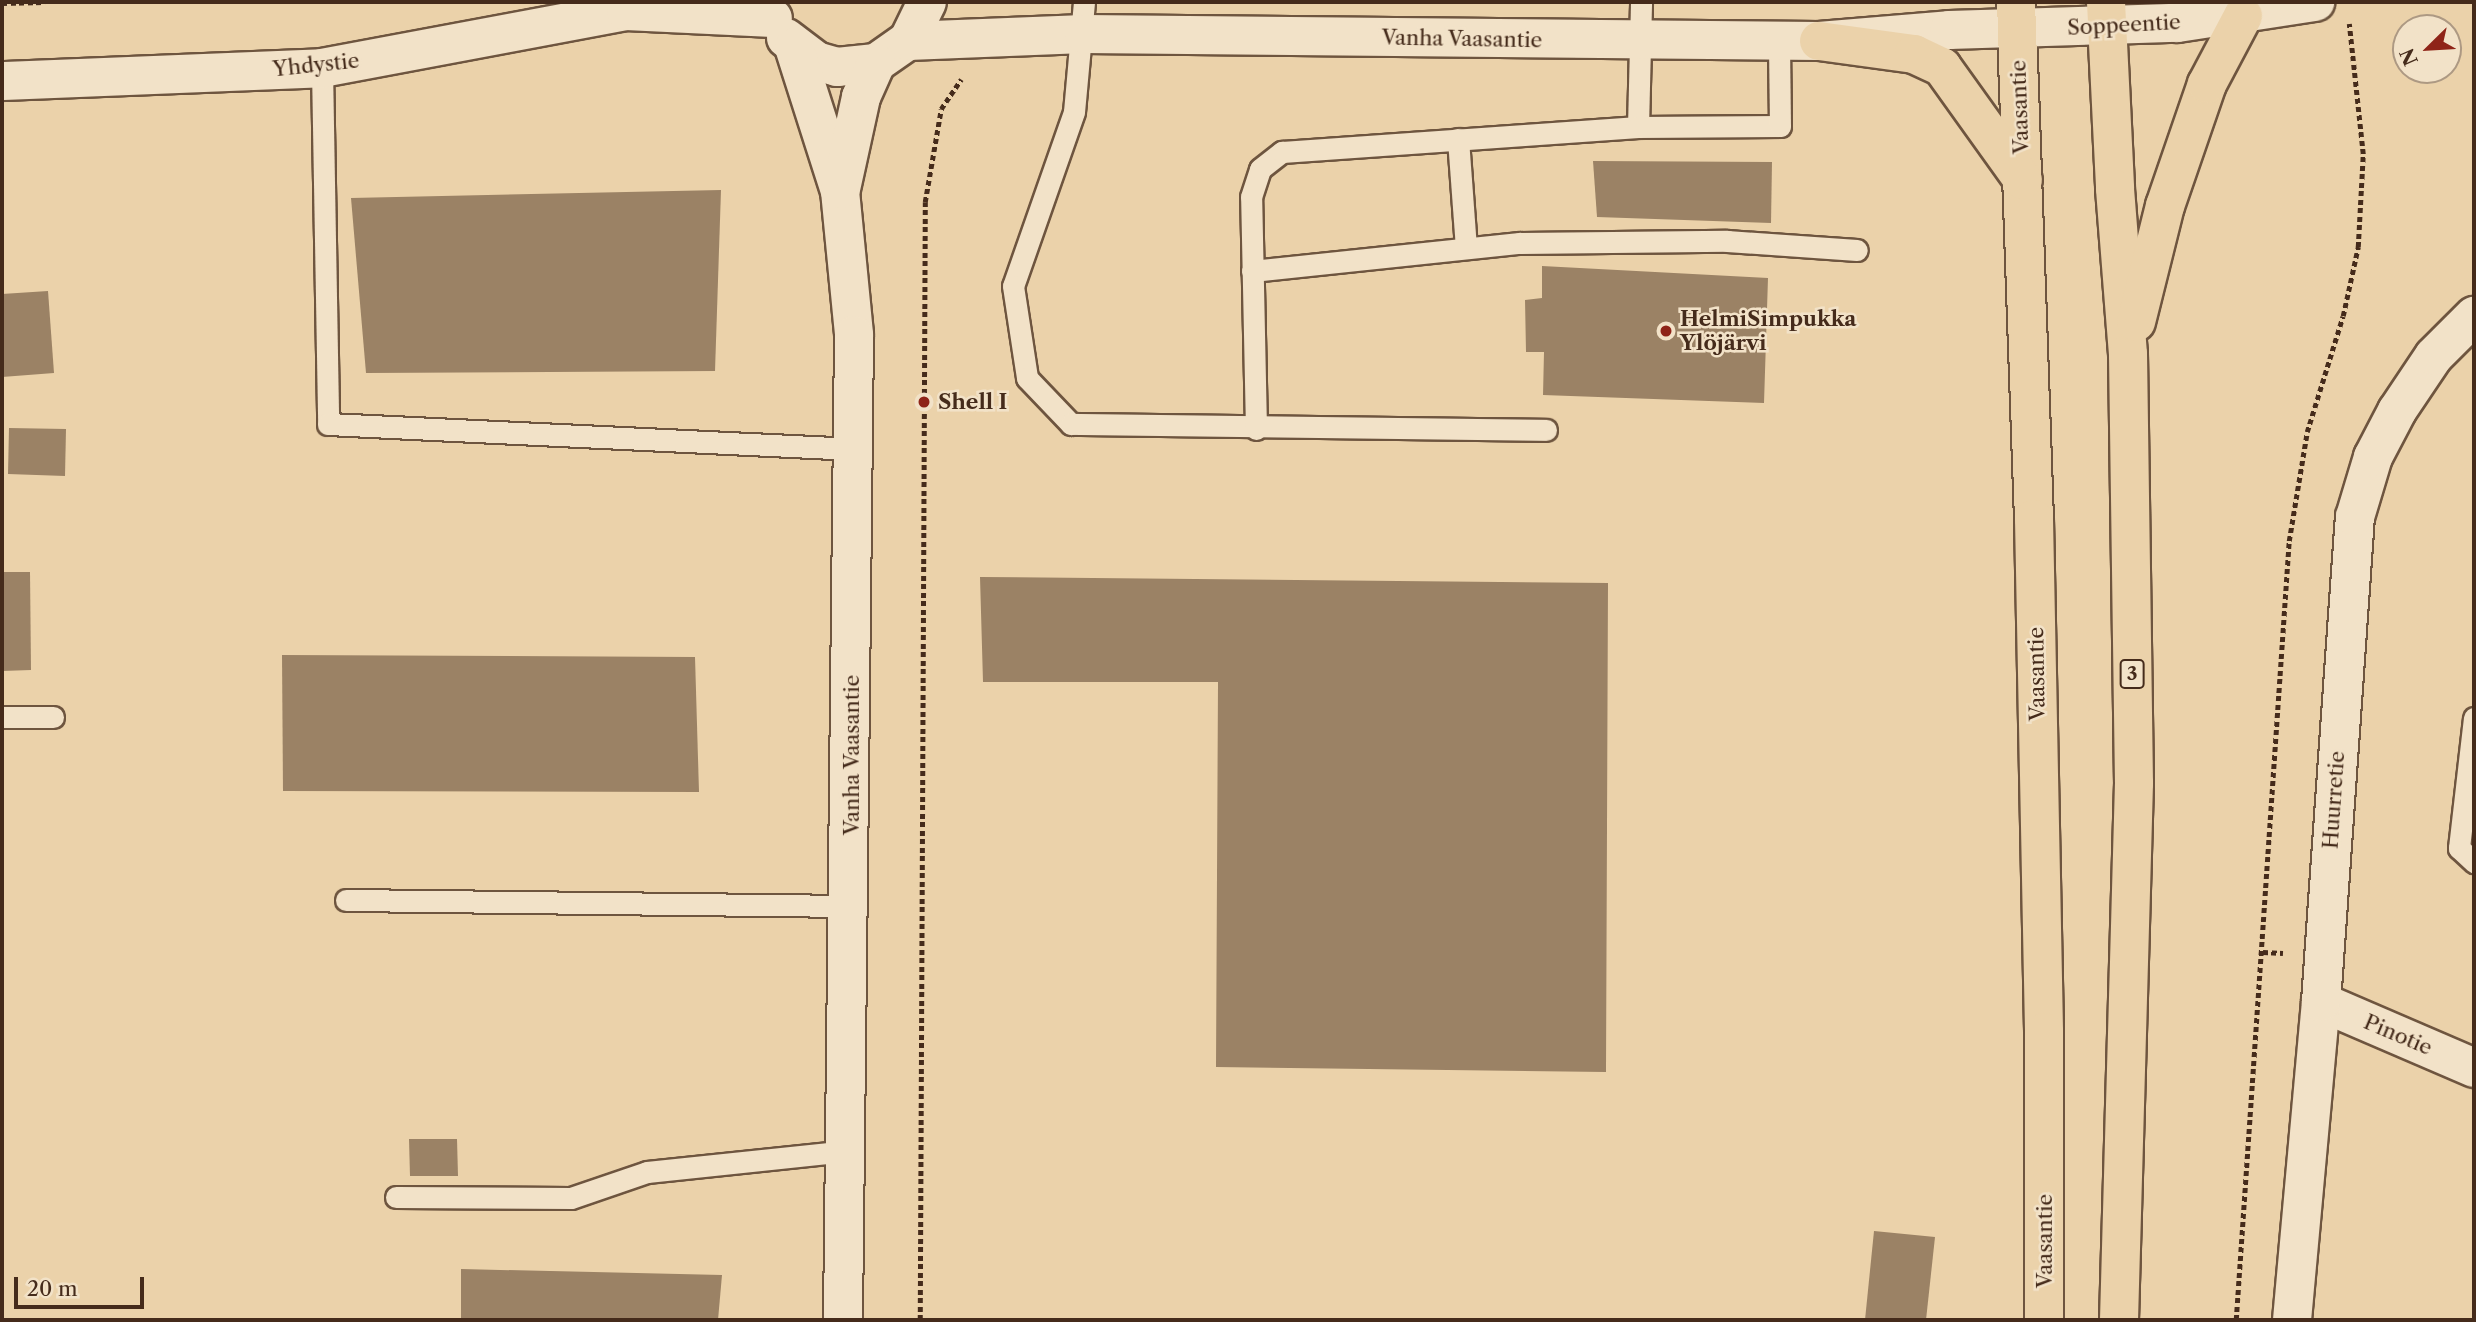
<!DOCTYPE html>
<html>
<head>
<meta charset="utf-8">
<style>
	body { margin:0 }
	#map { position:relative; width:2476px; height:1322px; overflow:hidden; background:#ebd2aa; font-family:"Libre Caslon Text",serif }
	div>[style] { position:absolute }
	[style*='--x'] { left:calc(var(--x)*1px); top:calc(var(--y)*1px); width:calc(var(--w)*1px); rotate:calc(var(--a)*1deg) }
	.building>* { inset:0; background:#9b8265 }
	.path>* { height:4.5px; margin-top:-2.25px; transform-origin:0; background:repeating-linear-gradient(90deg,#452b1b 0 5px,transparent 0 8.5px) }
	.roads { filter:drop-shadow(2px 0 #6e553f) drop-shadow(-2px 0 #6e553f) drop-shadow(0 2px #6e553f) drop-shadow(0 -2px #6e553f) }
	.lane>* { height:21px; margin:-10.5px; padding:0 10.5px; transform-origin:10.5px; border-radius:10.5px; background:#f2e2c8 }
	.street>* { height:38px; margin:-19px; padding:0 19px; transform-origin:19px; border-radius:19px; background:#f2e2c8 }
	.secondary>* { height:38px; margin:-19px; padding:0 19px; transform-origin:19px; border-radius:19px; background:#f2e2c8 }
	.highway>* { height:38px; margin:-19px; padding:0 19px; transform-origin:19px; border-radius:19px; background:#ebd2aa }
	.dots>* { width:19px; height:19px; translate:-50% -50%; box-sizing:border-box; border:4px solid #f2e2c8; border-radius:50% }
	span { translate:-50% -50%; white-space:nowrap; text-align:center; line-height:1.15; -webkit-text-stroke:5px #f2e2c8; paint-order:stroke }
	.shield-label span { padding:2px 5px; background:#f2e2c8; border:2px solid; border-radius:5px; -webkit-text-stroke-width:0 }
	.shield-label { font-size:19px; color:#452b1b; font-weight:700 }
	.street-label { font-size:21px; color:#452b1b }
	.poi-label { font-size:21px; color:#452b1b; font-weight:700 }
	.left { translate:0 -50%; text-align:left }
	.frame { position:absolute; inset:0; border:4px solid #452b1b; pointer-events:none }
	.north { position:absolute; left:2392px; top:14px; width:70px; height:70px; box-sizing:border-box; background:#f2e2c8; border:2px solid #ad9983; border-radius:50%; rotate:246deg; font-size:19px; font-weight:700; line-height:28px; text-align:center; color:#452b1b }
	.north::after { content:''; display:block; margin:auto; width:24px; height:32px; background:#8f2418; clip-path:polygon(50% 0,100% 100%,50% 72%,0 100%) }
	.scale { position:absolute; left:14px; top:1277px; width:130px; height:32px; box-sizing:border-box; border:4px solid #452b1b; border-top:0; padding-left:9px; font-size:21px; line-height:24px; white-space:nowrap; color:#452b1b; -webkit-text-stroke:5px #f2e2c8; paint-order:stroke }
</style>
</head>
<body>
<div id="map">
	<div class="building">
		<i style="clip-path:polygon(1593px 161px,1772px 162px,1771px 223px,1597px 217px)"></i>
		<i style="clip-path:polygon(721px 190px,715px 371px,366px 373px,351px 198px)"></i>
		<i style="clip-path:polygon(1542px 266px,1768px 278px,1764px 403px,1543px 395px,1544px 352px,1526px 352px,1525px 300px,1542px 298px)"></i>
		<i style="clip-path:polygon(48px 291px,54px 373px,2px 377px,2px 294px)"></i>
		<i style="clip-path:polygon(9px 428px,66px 429px,65px 476px,8px 474px)"></i>
		<i style="clip-path:polygon(2px 572px,30px 572px,31px 670px,2px 671px)"></i>
		<i style="clip-path:polygon(980px 577px,1608px 583px,1606px 1072px,1216px 1067px,1218px 682px,983px 682px)"></i>
		<i style="clip-path:polygon(282px 655px,695px 657px,699px 792px,283px 791px)"></i>
		<i style="clip-path:polygon(409px 1139px,457px 1139px,458px 1176px,410px 1176px)"></i>
		<i style="clip-path:polygon(1874px 1231px,1935px 1237px,1926px 1320px,1865px 1320px)"></i>
		<i style="clip-path:polygon(461px 1269px,722px 1275px,718px 1320px,461px 1320px)"></i>
	</div>
	<div class="path">
		<i style="--x:2;--y:3;--w:43;--a:-1.3"></i>
		<i style="--x:2263;--y:952;--w:20;--a:3"></i>
		<i style="--x:920;--y:1320;--w:1118;--a:-89.74"></i>
		<i style="--x:925;--y:202;--w:94;--a:-80.2"></i>
		<i style="--x:941;--y:109;--w:36;--a:-56"></i>
		<i style="--x:2236;--y:1320;--w:781;--a:-86.11"></i>
		<i style="--x:2289;--y:541;--w:110;--a:-80.6"></i>
		<i style="--x:2307;--y:432;--w:121;--a:-72.8"></i>
		<i style="--x:2343;--y:316;--w:71;--a:-77.7"></i>
		<i style="--x:2358;--y:247;--w:93;--a:-86.9"></i>
		<i style="--x:2363;--y:154;--w:131;--a:-96.1"></i>
	</div>
	<div class="roads">
		<div class="lane">
			<i style="--x:1084;--y:2;--w:110;--a:95.2"></i>
			<i style="--x:1074;--y:112;--w:184;--a:109.3"></i>
			<i style="--x:1013;--y:286;--w:93;--a:81.3"></i>
			<i style="--x:1027;--y:378;--w:64;--a:46.3"></i>
			<i style="--x:1071;--y:424;--w:475;--a:0.7"></i>
			<i style="--x:322;--y:68;--w:356;--a:89"></i>
			<i style="--x:328;--y:424;--w:528;--a:2.72"></i>
			<i style="--x:1638;--y:127;--w:125;--a:-88.6"></i>
			<i style="--x:1458;--y:139;--w:109;--a:85.8"></i>
			<i style="--x:1252;--y:271;--w:269;--a:-6"></i>
			<i style="--x:1520;--y:243;--w:207;--a:-0.6"></i>
			<i style="--x:1727;--y:241;--w:130;--a:4"></i>
			<i style="--x:1256;--y:429;--w:232;--a:-91.2"></i>
			<i style="--x:1251;--y:197;--w:29;--a:-72"></i>
			<i style="--x:1260;--y:169;--w:28;--a:-38"></i>
			<i style="--x:1282;--y:152;--w:357;--a:-4"></i>
			<i style="--x:1638;--y:127;--w:142;--a:-0.4"></i>
			<i style="--x:1780;--y:126;--w:85;--a:-90.7"></i>
			<i style="--x:2;--y:717;--w:51;--a:0"></i>
			<i style="--x:2474;--y:718;--w:131;--a:96.6"></i>
			<i style="--x:2459;--y:848;--w:21;--a:43"></i>
			<i style="--x:346;--y:900;--w:505;--a:0.68"></i>
			<i style="--x:396;--y:1197;--w:175;--a:0.3"></i>
			<i style="--x:571;--y:1198;--w:80;--a:-18.9"></i>
			<i style="--x:647;--y:1172;--w:200;--a:-6"></i>
		</div>
		<div class="street">
			<i style="--x:2321;--y:1002;--w:167;--a:23.3"></i>
			<i style="--x:2292;--y:1320;--w:319;--a:-84.8"></i>
			<i style="--x:2321;--y:1002;--w:486;--a:-86"></i>
			<i style="--x:2355;--y:517;--w:63;--a:-73.3"></i>
			<i style="--x:2373;--y:457;--w:52;--a:-62.4"></i>
			<i style="--x:2397;--y:411;--w:66;--a:-56.1"></i>
			<i style="--x:2434;--y:356;--w:57;--a:-45"></i>
		</div>
		<div class="secondary">
			<i style="--x:786;--y:38;--w:38;--a:37"></i>
			<i style="--x:816;--y:61;--w:22;--a:16"></i>
			<i style="--x:837;--y:67;--w:39;--a:-6"></i>
			<i style="--x:876;--y:63;--w:39;--a:-35"></i>
			<i style="--x:908;--y:41;--w:43;--a:-64"></i>
			<i style="--x:908;--y:41;--w:176;--a:-2.3"></i>
			<i style="--x:1084;--y:34;--w:735;--a:0.55"></i>
			<i style="--x:1819;--y:41;--w:130;--a:-4.8"></i>
			<i style="--x:1949;--y:30;--w:228;--a:-1.8"></i>
			<i style="--x:2177;--y:23;--w:140;--a:-8.7"></i>
			<i style="--x:794;--y:47;--w:151;--a:72.3"></i>
			<i style="--x:840;--y:191;--w:145;--a:84.4"></i>
			<i style="--x:854;--y:335;--w:985;--a:90.64"></i>
			<i style="--x:2;--y:81;--w:320;--a:-2.3"></i>
			<i style="--x:322;--y:68;--w:309;--a:-10.6"></i>
			<i style="--x:626;--y:11;--w:147;--a:2.7"></i>
			<i style="--x:841;--y:189;--w:94;--a:-77.7"></i>
			<i style="--x:861;--y:97;--w:37;--a:-66"></i>
		</div>
		<div class="highway">
			<i style="--x:2016;--y:2;--w:517;--a:88.01"></i>
			<i style="--x:2034;--y:519;--w:513;--a:88.88"></i>
			<i style="--x:2044;--y:1032;--w:288;--a:90"></i>
			<i style="--x:2106;--y:2;--w:187;--a:87.2"></i>
			<i style="--x:2115;--y:189;--w:166;--a:85.5"></i>
			<i style="--x:2128;--y:354;--w:429;--a:89.2"></i>
			<i style="--x:2134;--y:783;--w:537;--a:91.6"></i>
			<i style="--x:1819;--y:41;--w:96;--a:7.8"></i>
			<i style="--x:1914;--y:54;--w:31;--a:25"></i>
			<i style="--x:1942;--y:67;--w:139;--a:54.4"></i>
			<i style="--x:2136;--y:322;--w:120;--a:-76"></i>
			<i style="--x:2165;--y:206;--w:129;--a:-71"></i>
			<i style="--x:2207;--y:84;--w:77;--a:-62.1"></i>
		</div>
	</div>
	<div class="dots">
		<i style="left:1666px;top:331px;background:#8f2418"></i>
		<i style="left:924px;top:402px;background:#8f2418"></i>
	</div>
	<div class="shield-label">
		<span style="left:2132px;top:674px">3</span>
	</div>
	<div class="street-label">
		<span style="left:2124px;top:25px;rotate:-3deg">Soppeentie</span>
		<span style="left:1462px;top:39px;rotate:1deg">Vanha Vaasantie</span>
		<span style="left:316px;top:65px;rotate:-6deg">Yhdystie</span>
		<span style="left:2020px;top:107px;rotate:-92deg">Vaasantie</span>
		<span style="left:2037px;top:674px;rotate:-91deg">Vaasantie</span>
		<span style="left:852px;top:755px;rotate:-90deg">Vanha Vaasantie</span>
		<span style="left:2334px;top:800px;rotate:-86deg">Huurretie</span>
		<span style="left:2398px;top:1035px;rotate:23deg">Pinotie</span>
		<span style="left:2045px;top:1241px;rotate:-90deg">Vaasantie</span>
	</div>
	<div class="poi-label">
		<span class="left" style="left:1680px;top:331px">HelmiSimpukka<br>Ylöjärvi</span>
		<span class="left" style="left:938px;top:402px">Shell I</span>
	</div>
	<div class="frame"></div>
	<div class="north">N</div>
	<div class="scale">20 m</div>
</div>
</body>
</html>
